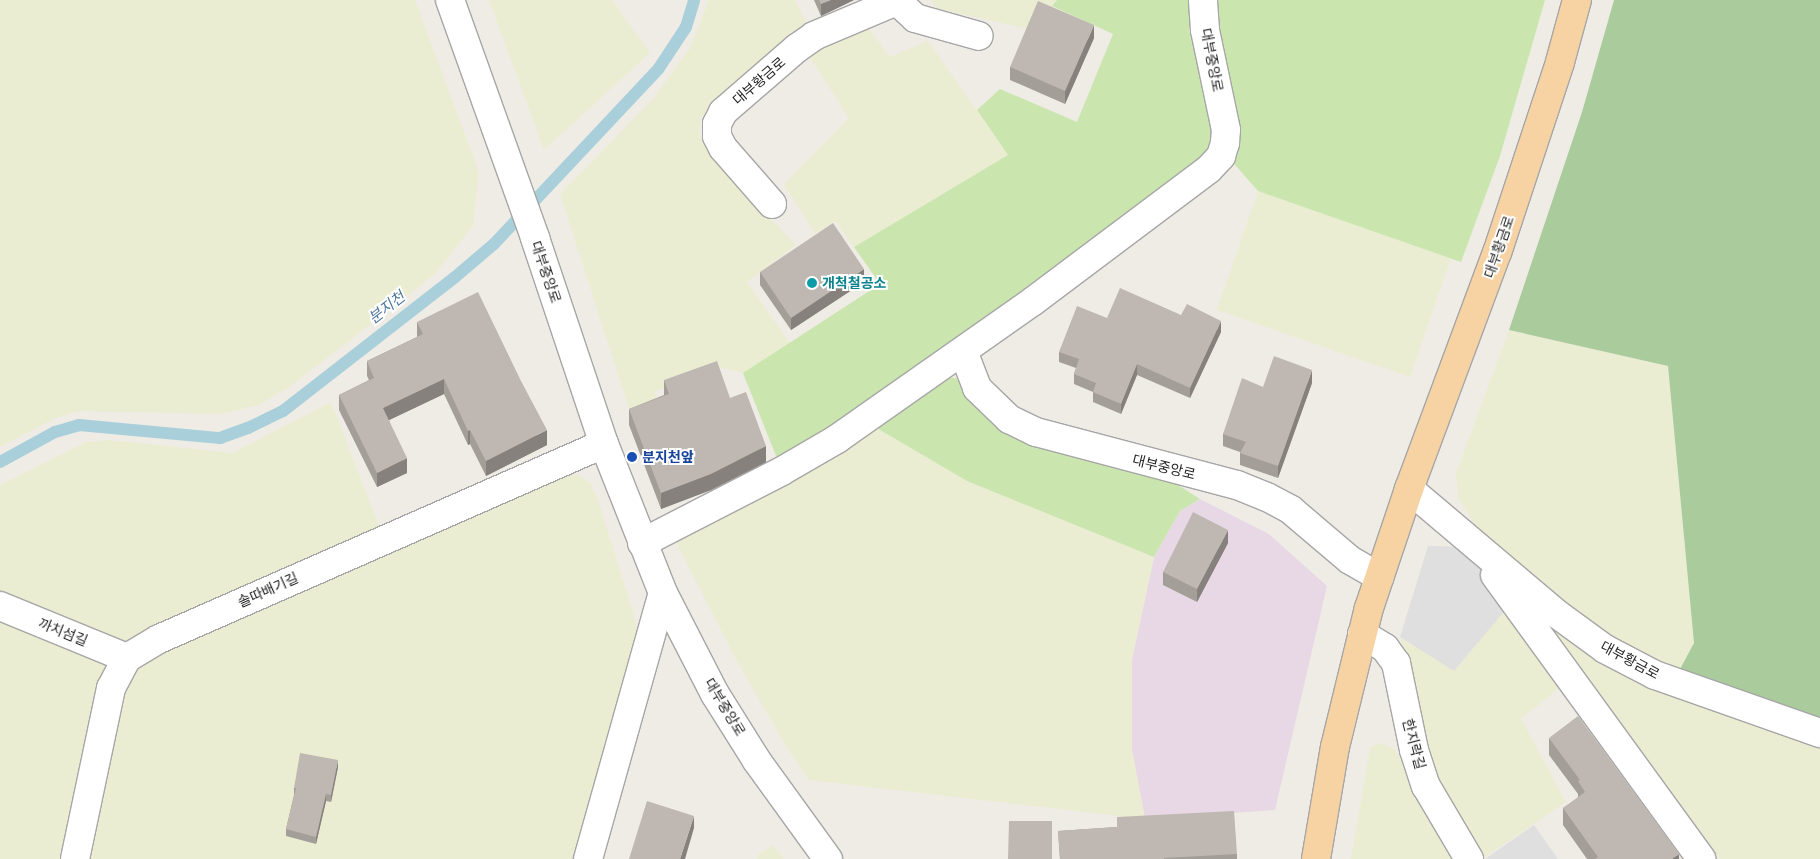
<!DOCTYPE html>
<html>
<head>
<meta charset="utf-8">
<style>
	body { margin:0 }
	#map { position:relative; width:1820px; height:859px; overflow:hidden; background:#efece6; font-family:Roboto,"Noto Sans KR",sans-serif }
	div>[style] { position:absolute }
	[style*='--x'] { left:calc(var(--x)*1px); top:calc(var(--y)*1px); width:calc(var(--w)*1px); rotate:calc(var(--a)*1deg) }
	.industrial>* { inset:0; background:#e8d8e5 }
	.farmland>* { inset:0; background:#ebedd2 }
	.grass>* { inset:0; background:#cae6ae }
	.forest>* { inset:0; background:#aacc9d }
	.parking>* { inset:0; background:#dfdfdf }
	.stream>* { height:12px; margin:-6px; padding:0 6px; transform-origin:6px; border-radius:6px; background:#a9cfda }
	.roads { filter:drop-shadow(1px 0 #a6a6a6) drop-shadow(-1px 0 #a6a6a6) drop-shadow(0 1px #a6a6a6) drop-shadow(0 -1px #a6a6a6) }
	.minor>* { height:28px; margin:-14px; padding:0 14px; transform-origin:14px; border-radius:14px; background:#fff }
	.major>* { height:28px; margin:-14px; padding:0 14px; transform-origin:14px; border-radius:14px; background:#f7d3a3 }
	.wall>* { inset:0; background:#a49e99 }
	.shaded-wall>* { inset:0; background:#86817d }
	.building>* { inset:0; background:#bfb8b2 }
	.dots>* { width:14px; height:14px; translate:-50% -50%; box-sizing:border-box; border:2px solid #fff; border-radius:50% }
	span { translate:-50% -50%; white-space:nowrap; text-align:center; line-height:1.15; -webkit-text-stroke:4px #fff; paint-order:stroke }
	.street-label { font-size:14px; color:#1f1f1f }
	.culture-label { font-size:14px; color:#0d838f; font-weight:700 }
	.left { translate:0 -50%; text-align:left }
	.transit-label { font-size:14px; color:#164399; font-weight:700 }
	.water-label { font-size:15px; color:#4d77a1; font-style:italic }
</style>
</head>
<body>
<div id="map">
	<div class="industrial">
		<i style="clip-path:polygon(1200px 499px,1269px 534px,1327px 586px,1275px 810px,1145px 819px,1132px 750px,1132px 659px,1154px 557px,1180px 511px)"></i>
	</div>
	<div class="farmland">
		<i style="clip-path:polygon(0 0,415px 0,479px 172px,473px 226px,435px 274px,291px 386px,259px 405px,220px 414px,78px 411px,56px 418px,0 447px)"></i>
		<i style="clip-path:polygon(489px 0,612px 0,650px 53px,544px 150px)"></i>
		<i style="clip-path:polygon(709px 0,795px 0,808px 26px,701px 117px,699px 130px,704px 145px,713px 159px,796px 245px,747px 282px,790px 343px,743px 373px,722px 368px,655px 391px,658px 410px,632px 418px,560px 194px,653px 99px,690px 48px)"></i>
		<i style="clip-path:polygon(931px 0,1057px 0,1052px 6px,1038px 14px,1032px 30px,938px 9px)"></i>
		<i style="clip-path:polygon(869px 29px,890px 57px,928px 41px,1008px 155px,854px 247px,835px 221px,815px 234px,784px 184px,849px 118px,808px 55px)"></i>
		<i style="clip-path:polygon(1258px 191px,1451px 258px,1410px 377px,1217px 310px)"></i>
		<i style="clip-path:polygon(1509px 330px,1668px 366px,1694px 643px,1679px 671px,1648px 659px,1589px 625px,1516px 569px,1476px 527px,1458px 497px,1456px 473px)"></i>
		<i style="clip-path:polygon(331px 402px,380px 528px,138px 639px,125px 642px,110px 639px,0 593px,0 485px,86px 442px,109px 440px,233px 453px)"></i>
		<i style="clip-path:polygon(875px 427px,967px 481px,1154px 557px,1132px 659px,1132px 750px,1145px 819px,809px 780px,787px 748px,739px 665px,676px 542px,802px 472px)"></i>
		<i style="clip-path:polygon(568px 474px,580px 476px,591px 484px,597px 497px,636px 622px,636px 649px,576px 859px,86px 859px,121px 688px,132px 671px,152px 657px)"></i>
		<i style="clip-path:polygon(1507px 608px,1562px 686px,1521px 719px,1566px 802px,1482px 859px,1434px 776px,1419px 722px,1411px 671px,1400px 637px,1454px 671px)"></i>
		<i style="clip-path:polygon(0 617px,105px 664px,107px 676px,63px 859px,0 859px)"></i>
		<i style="clip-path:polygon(1555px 631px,1616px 670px,1697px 706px,1820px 745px,1820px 859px,1720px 859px)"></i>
		<i style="clip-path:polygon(1380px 743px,1394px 749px,1406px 766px,1460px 859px,1351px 859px,1370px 748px)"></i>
		<i style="clip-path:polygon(773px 845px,784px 859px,757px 859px,758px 855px)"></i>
	</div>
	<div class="grass">
		<i style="clip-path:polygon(1057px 0,1189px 0,1189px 30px,1215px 126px,1213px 144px,1203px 156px,955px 340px,778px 461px,743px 373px,880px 284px,854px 247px,1008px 155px,977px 110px,1000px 89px,1077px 122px,1113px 34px,1052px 6px)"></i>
		<i style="clip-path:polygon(1212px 0,1545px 0,1500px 156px,1461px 262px,1258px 191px,1229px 158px)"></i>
		<i style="clip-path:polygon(941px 377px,956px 378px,981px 409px,1164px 476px,1200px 499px,1180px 511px,1154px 557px,967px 481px,875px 427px)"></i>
	</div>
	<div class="forest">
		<i style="clip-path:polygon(1614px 0,1820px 0,1820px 721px,1679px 671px,1694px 643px,1668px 366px,1509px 330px,1582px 112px)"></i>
	</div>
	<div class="parking">
		<i style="clip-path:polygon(1428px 546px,1464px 547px,1507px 608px,1454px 671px,1400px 637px)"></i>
		<i style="clip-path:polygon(1534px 825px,1558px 859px,1485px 859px)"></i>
	</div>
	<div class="stream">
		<i style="--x:0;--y:462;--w:63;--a:-28.6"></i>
		<i style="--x:55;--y:432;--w:25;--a:-16"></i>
		<i style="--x:79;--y:425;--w:142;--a:5.3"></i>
		<i style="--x:220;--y:438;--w:30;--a:-20"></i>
		<i style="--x:248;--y:428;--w:39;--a:-26"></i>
		<i style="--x:283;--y:411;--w:217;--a:-37.9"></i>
		<i style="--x:454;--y:278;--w:52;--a:-40.4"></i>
		<i style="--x:494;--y:244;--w:241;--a:-46.8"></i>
		<i style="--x:659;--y:68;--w:49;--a:-56.6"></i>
		<i style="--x:686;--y:27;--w:28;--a:-73"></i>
	</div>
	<div class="roads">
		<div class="minor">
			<i style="--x:450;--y:0;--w:253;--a:70.3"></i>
			<i style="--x:535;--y:238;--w:217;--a:71.5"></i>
			<i style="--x:604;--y:444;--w:160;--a:68.4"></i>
			<i style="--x:663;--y:593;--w:114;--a:62.8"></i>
			<i style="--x:715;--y:694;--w:79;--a:57.9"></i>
			<i style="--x:757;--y:761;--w:121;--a:54.1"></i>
			<i style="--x:897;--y:1;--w:25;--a:43"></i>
			<i style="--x:915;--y:18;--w:66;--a:15.7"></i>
			<i style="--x:772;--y:204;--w:74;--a:-131.2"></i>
			<i style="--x:723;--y:148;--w:13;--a:-117"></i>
			<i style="--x:717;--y:136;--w:12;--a:-90"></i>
			<i style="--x:717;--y:124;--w:13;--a:-63"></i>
			<i style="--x:723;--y:112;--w:98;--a:-40.9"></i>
			<i style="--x:797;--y:48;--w:21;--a:-35"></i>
			<i style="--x:814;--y:36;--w:92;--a:-23"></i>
			<i style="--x:963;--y:351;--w:40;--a:69"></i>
			<i style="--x:977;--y:388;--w:45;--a:44.1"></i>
			<i style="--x:1009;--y:419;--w:30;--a:26"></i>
			<i style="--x:1036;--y:432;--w:208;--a:14.8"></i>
			<i style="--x:1237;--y:485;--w:32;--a:22"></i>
			<i style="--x:1267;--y:497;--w:27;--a:28"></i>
			<i style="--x:1291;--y:510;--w:77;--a:40.3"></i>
			<i style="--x:1350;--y:560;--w:34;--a:30"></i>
			<i style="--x:1409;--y:489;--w:194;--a:40.2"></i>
			<i style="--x:1557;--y:614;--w:59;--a:36.1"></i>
			<i style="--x:1605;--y:649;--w:56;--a:27.5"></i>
			<i style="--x:1655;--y:675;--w:175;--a:19.4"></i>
			<i style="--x:642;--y:543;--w:157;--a:-27.2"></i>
			<i style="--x:782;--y:471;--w:64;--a:-30.2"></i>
			<i style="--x:837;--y:439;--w:238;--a:-35.1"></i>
			<i style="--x:1032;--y:302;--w:221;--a:-36.9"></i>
			<i style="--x:1209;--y:169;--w:18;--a:-47"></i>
			<i style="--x:1221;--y:156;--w:14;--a:-73"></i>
			<i style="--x:1225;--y:143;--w:13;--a:-86"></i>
			<i style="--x:1226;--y:130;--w:102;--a:-101.9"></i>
			<i style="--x:1205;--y:30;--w:30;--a:-94"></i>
			<i style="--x:1495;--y:575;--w:351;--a:54"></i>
			<i style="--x:0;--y:606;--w:137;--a:22.3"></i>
			<i style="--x:1362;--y:634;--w:27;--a:31"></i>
			<i style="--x:1385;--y:648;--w:19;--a:54"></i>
			<i style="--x:1396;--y:663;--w:89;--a:78.3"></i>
			<i style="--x:1414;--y:750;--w:38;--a:72"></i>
			<i style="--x:1426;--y:786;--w:85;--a:59.5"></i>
			<i style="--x:75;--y:859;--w:175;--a:-78.1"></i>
			<i style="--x:111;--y:688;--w:34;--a:-62"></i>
			<i style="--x:127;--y:658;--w:37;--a:-31"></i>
			<i style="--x:159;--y:639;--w:486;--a:-23.7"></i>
			<i style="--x:588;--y:859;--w:276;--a:-74.3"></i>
		</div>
		<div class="major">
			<i style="--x:1316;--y:859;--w:114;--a:-80.4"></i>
			<i style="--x:1335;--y:747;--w:143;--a:-76.3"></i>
			<i style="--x:1369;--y:608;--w:126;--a:-71.4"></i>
			<i style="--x:1409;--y:489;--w:252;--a:-69.6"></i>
			<i style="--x:1497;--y:253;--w:201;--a:-71.7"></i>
			<i style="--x:1560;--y:62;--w:64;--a:-74.7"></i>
		</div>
	</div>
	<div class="wall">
		<i style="clip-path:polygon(814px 0,854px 0,821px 16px)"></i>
		<i style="clip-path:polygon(1094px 38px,1065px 104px,1010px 80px,1010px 67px)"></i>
		<i style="clip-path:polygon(760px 272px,864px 282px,791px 330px,760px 285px)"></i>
		<i style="clip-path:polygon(1181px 315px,1221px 332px,1190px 398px,1137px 375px,1121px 414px,1093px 402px,1093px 392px,1074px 384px,1074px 374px,1076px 368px,1059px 362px,1059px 352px,1107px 318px)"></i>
		<i style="clip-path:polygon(417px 322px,547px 445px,486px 476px,470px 444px,468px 445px,444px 394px,389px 420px,407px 473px,377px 487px,339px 410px,339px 395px,369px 380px,367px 376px,367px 361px,417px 337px)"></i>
		<i style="clip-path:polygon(664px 380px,730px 398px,766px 462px,711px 490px,661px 509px,629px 425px,629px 409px,664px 395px)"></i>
		<i style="clip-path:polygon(1312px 383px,1278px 478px,1240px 465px,1240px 452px,1223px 446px,1223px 434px,1263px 387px)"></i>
		<i style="clip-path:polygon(1228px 543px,1197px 602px,1163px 585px,1163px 572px)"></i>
		<i style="clip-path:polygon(1549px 738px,1679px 859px,1587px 859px,1563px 825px,1563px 808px,1578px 798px,1578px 794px,1549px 755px)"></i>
		<i style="clip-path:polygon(338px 767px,331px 802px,326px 801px,316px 844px,286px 836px,286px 829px,294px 795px,294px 788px)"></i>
		<i style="clip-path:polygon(1117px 817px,1237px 854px,1237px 859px,1060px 859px,1058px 831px,1117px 827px)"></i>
	</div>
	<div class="shaded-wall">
		<i style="clip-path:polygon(831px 0,854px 0,821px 16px,821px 4px)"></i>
		<i style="clip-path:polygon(1094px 25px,1094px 38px,1065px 104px,1065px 91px)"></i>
		<i style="clip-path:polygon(864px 269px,864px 282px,791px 330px,791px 318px)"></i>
		<i style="clip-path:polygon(1221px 321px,1221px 332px,1190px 398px,1190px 388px)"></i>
		<i style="clip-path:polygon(1137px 364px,1137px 375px,1121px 414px,1121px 404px)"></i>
		<i style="clip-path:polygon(1312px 370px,1312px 383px,1278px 478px,1278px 466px)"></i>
		<i style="clip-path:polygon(444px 379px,444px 394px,383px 423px,383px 408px)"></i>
		<i style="clip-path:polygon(470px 430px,470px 444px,468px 445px,468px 431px)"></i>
		<i style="clip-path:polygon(547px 430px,547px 445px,486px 476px,486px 461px)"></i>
		<i style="clip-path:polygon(766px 446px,766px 462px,711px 490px,661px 509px,661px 493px)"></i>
		<i style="clip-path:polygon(407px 458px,407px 473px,377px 487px,377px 473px)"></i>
		<i style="clip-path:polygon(1228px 530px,1228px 543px,1197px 602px,1197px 589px)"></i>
		<i style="clip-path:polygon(338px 760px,338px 767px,331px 802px,331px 795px)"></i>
		<i style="clip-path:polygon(326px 794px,326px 801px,316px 844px,316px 837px)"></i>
		<i style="clip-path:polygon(694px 816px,694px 828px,685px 859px,680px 859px)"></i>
		<i style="clip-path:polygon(1679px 854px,1679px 859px,1672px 859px)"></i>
	</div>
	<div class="building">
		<i style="clip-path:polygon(819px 0,831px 0,821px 4px)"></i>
		<i style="clip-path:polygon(1038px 1px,1094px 25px,1065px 91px,1010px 67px)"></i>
		<i style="clip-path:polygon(833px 223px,864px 269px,791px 318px,760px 272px)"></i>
		<i style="clip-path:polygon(1120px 288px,1181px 315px,1187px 304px,1221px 321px,1190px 388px,1137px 364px,1121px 404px,1093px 392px,1096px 383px,1074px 374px,1079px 359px,1059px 352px,1077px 306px,1107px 318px)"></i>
		<i style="clip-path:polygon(478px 292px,521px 381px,547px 430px,486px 461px,470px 430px,468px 431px,444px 379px,383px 408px,407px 458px,377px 473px,339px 395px,374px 378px,367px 361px,423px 334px,417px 322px)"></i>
		<i style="clip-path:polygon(1274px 356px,1312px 370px,1278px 466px,1240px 453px,1246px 442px,1223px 434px,1242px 378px,1263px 387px)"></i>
		<i style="clip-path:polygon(717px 361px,730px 398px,746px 392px,766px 446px,711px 474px,661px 493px,629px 409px,669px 394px,664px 380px)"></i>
		<i style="clip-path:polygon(1193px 512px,1228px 530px,1197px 589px,1163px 572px)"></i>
		<i style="clip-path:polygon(1578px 716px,1679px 854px,1672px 859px,1595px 859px,1598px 857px,1563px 808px,1585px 792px,1578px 781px,1580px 780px,1549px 738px)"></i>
		<i style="clip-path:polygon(300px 753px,338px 760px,331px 795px,326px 794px,316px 837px,286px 829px,296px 788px,294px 788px)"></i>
		<i style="clip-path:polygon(647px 801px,694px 816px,680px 859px,629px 859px)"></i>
		<i style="clip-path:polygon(1234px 811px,1237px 854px,1164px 858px,1164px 859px,1060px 859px,1058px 831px,1117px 827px,1117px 817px)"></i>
		<i style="clip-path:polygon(1009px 821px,1052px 821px,1052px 859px,1008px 859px)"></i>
	</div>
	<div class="dots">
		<i style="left:812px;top:283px;background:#0f9aa8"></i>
		<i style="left:632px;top:457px;background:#1a4fb4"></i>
	</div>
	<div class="street-label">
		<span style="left:1212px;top:60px;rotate:79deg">대부중앙로</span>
		<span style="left:759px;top:81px;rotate:-41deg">대부황금로</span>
		<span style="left:1499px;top:247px;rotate:-71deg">대부황금로</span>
		<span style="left:546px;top:272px;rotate:71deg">대부중앙로</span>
		<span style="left:1164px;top:467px;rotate:14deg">대부중앙로</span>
		<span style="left:268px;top:590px;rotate:-24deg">솔따배기길</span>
		<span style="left:63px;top:632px;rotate:22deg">까치섬길</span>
		<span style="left:1630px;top:660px;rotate:28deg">대부황금로</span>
		<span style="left:725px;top:707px;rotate:59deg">대부중앙로</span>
		<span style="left:1414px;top:744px;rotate:75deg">한지락길</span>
	</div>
	<div class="culture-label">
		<span class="left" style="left:822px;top:283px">개척철공소</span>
	</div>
	<div class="transit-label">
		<span class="left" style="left:642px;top:457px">분지천앞</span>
	</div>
	<div class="water-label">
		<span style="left:387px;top:308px;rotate:-38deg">분지천</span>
	</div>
</div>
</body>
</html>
